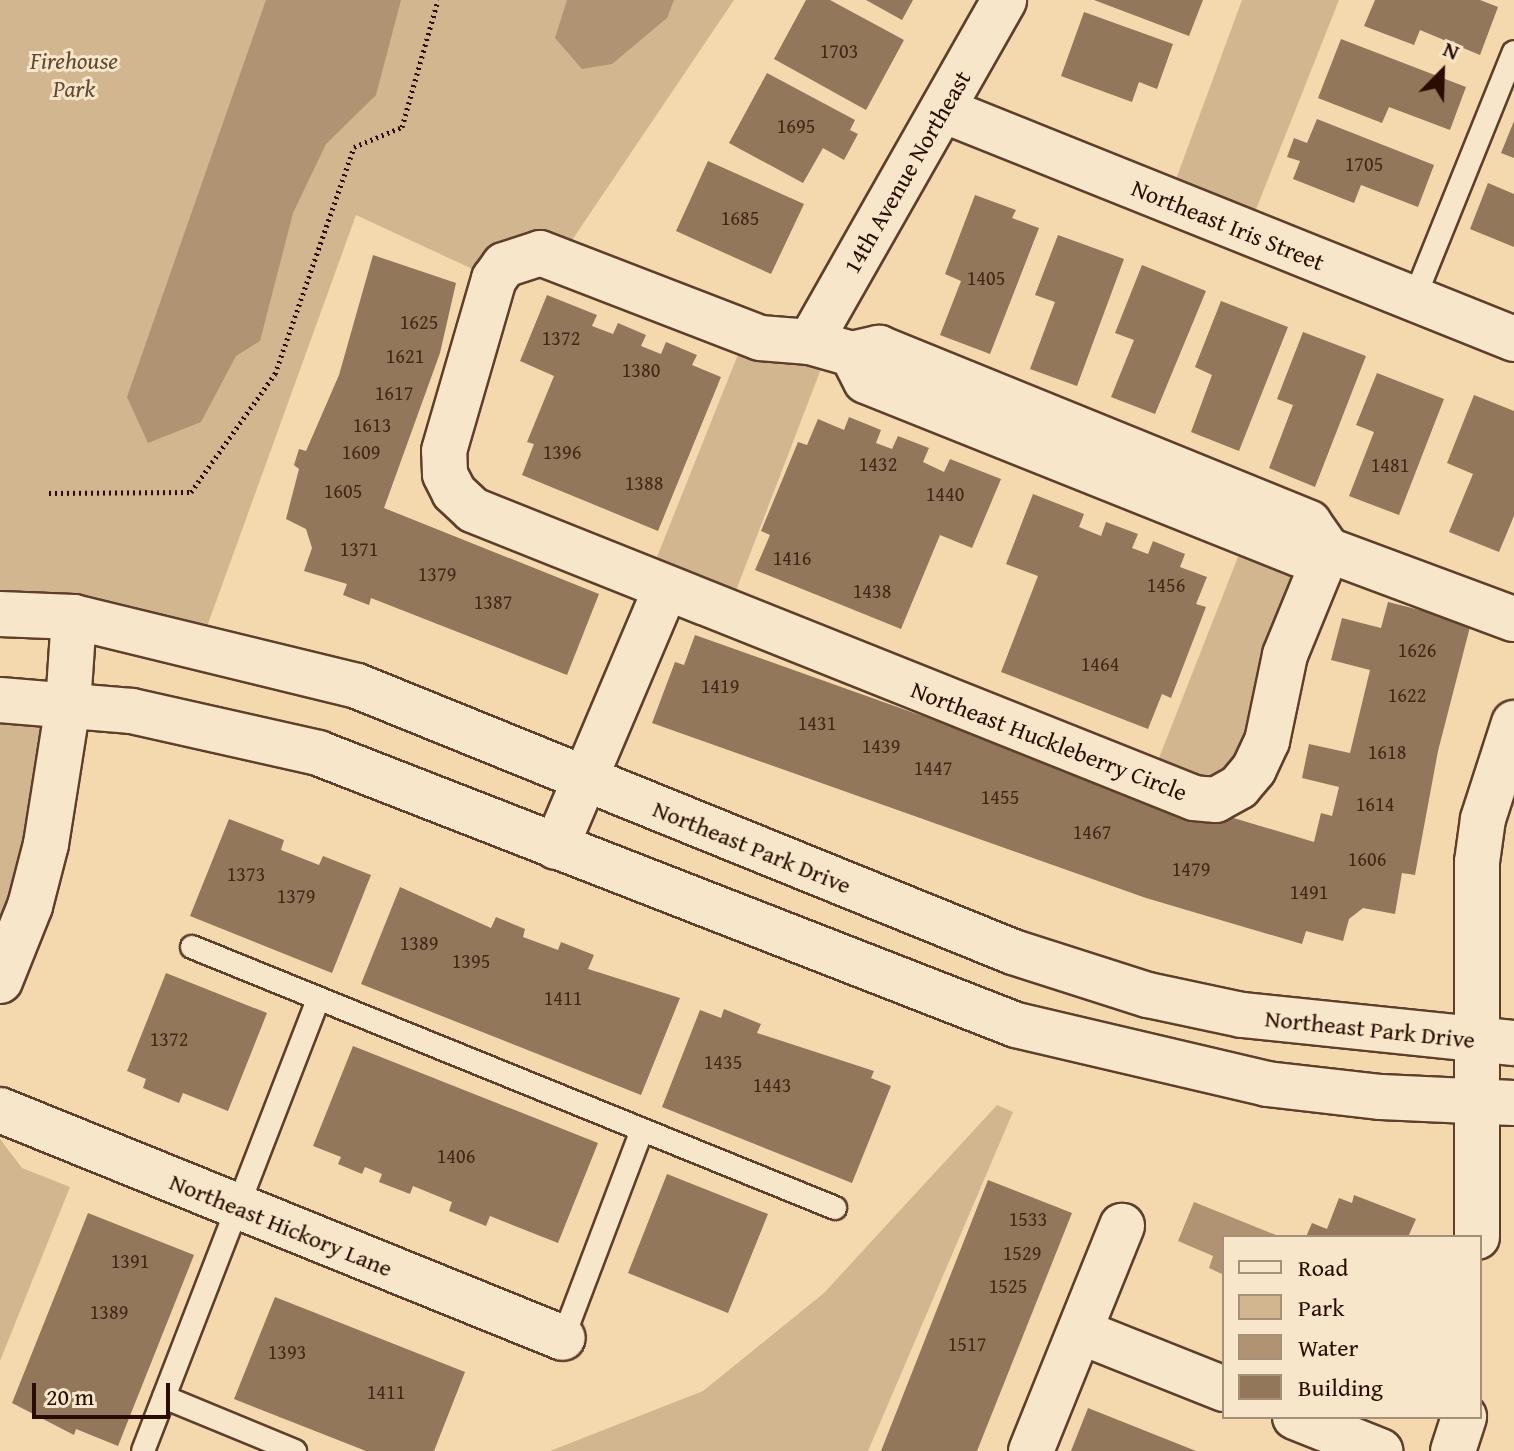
<!DOCTYPE html>
<html>
<head>
<meta charset="utf-8">
<style>
	body { margin:0 }
	#map { position:relative; width:1514px; height:1451px; overflow:hidden; background:#f3d9ad; font-family:"Gentium Book Plus",serif }
	div>[style] { position:absolute }
	[style*='--x'] { left:calc(var(--x)*1px); top:calc(var(--y)*1px); width:calc(var(--w)*1px); rotate:calc(var(--a)*1deg) }
	.green>* { inset:0; background:#d1b690 }
	.water>* { inset:0; background:#af9372 }
	.building>* { inset:0; background:#93775a }
	.path>* { height:5px; margin-top:-2.5px; transform-origin:0; background:repeating-linear-gradient(90deg,#2b0c00 0 2px,transparent 0 6px) }
	.roads { filter:drop-shadow(2px 0 #5d3f2b) drop-shadow(-2px 0 #5d3f2b) drop-shadow(0 2px #5d3f2b) drop-shadow(0 -2px #5d3f2b) }
	.lane>* { height:22px; margin:-11px; padding:0 11px; transform-origin:11px; border-radius:11px; background:#f7e6ca }
	.street>* { height:44px; margin:-22px; padding:0 22px; transform-origin:22px; border-radius:22px; background:#f7e6ca }
	.secondary>* { height:44px; margin:-22px; padding:0 22px; transform-origin:22px; border-radius:22px; background:#f7e6ca }
	span { translate:-50% -50%; white-space:nowrap; text-align:center; line-height:1.15; -webkit-text-stroke:6px #f7e6ca; paint-order:stroke }
	.number-label { font-size:20px; color:#452716 }
	.number-label span { -webkit-text-stroke-width:0 }
	.park-label { font-size:24px; color:#654832; font-style:italic }
	.street-label { font-size:24px; color:#2b0c00 }
	.legend { position:absolute; left:1222px; top:1235px; width:260px; height:184px; box-sizing:border-box; background:#f7e6ca; border:2px solid #a58f79; margin:0; padding:10px 14px; list-style:none; font-size:24px; color:#2b0c00 }
	.legend li { display:flex; align-items:center; gap:16px; height:40px }
	.legend b { width:40px; border:2px solid #a58f79 }
	.north { position:absolute; left:1402px; top:32px; width:80px; height:80px; -webkit-text-stroke:6px #f7e6ca; paint-order:stroke; rotate:23deg; font-size:22px; font-weight:700; line-height:32px; text-align:center; color:#2b0c00 }
	.north::after { content:''; display:block; margin:auto; width:28px; height:36px; background:#2b0c00; clip-path:polygon(50% 0,100% 100%,50% 72%,0 100%) }
	.scale { position:absolute; left:32px; top:1383px; width:138px; height:36px; box-sizing:border-box; border:4px solid #2b0c00; border-top:0; padding-left:10px; font-size:24px; line-height:28px; white-space:nowrap; color:#2b0c00; -webkit-text-stroke:6px #f7e6ca; paint-order:stroke }
</style>
</head>
<body>
<div id="map">
	<div class="green">
		<i style="clip-path:polygon(0 0,734px 0,560px 258px,494px 279px,356px 215px,200px 646px,0 614px)"></i>
		<i style="clip-path:polygon(1242px 0,1339px 0,1247px 232px,1168px 201px)"></i>
		<i style="clip-path:polygon(747px 332px,829px 348px,727px 614px,647px 582px)"></i>
		<i style="clip-path:polygon(1247px 534px,1328px 550px,1239px 787px,1150px 781px)"></i>
		<i style="clip-path:polygon(0 700px,68px 705px,0 981px)"></i>
		<i style="clip-path:polygon(997px 1105px,1013px 1112px,868px 1451px,550px 1451px,703px 1391px,824px 1293px)"></i>
		<i style="clip-path:polygon(0 1139px,22px 1168px,70px 1187px,0 1361px)"></i>
	</div>
	<div class="water">
		<i style="clip-path:polygon(266px 0,401px 0,376px 95px,326px 144px,293px 213px,260px 341px,236px 356px,201px 422px,148px 443px,127px 397px)"></i>
		<i style="clip-path:polygon(567px 0,674px 0,667px 18px,612px 64px,582px 69px,555px 38px)"></i>
		<i style="clip-path:polygon(1194px 1202px,1281px 1237px,1224px 1237px,1224px 1275px,1209px 1268px,1213px 1256px,1178px 1241px)"></i>
	</div>
	<div class="building">
		<i style="clip-path:polygon(806px 0,830px 0,904px 40px,866px 110px,774px 59px)"></i>
		<i style="clip-path:polygon(866px 0,913px 0,902px 20px)"></i>
		<i style="clip-path:polygon(1094px 0,1203px 0,1189px 36px)"></i>
		<i style="clip-path:polygon(1375px 0,1480px 0,1498px 7px,1480px 55px,1420px 30px,1414px 45px,1364px 26px)"></i>
		<i style="clip-path:polygon(1084px 12px,1173px 44px,1157px 89px,1139px 82px,1132px 102px,1061px 76px)"></i>
		<i style="clip-path:polygon(1341px 39px,1466px 87px,1450px 130px,1389px 107px,1382px 123px,1318px 98px)"></i>
		<i style="clip-path:polygon(767px 73px,855px 120px,850px 130px,858px 134px,844px 160px,823px 148px,803px 183px,729px 143px)"></i>
		<i style="clip-path:polygon(1317px 119px,1434px 165px,1418px 207px,1361px 185px,1354px 203px,1293px 179px,1300px 161px,1287px 157px,1294px 138px,1307px 143px)"></i>
		<i style="clip-path:polygon(1514px 121px,1514px 158px,1501px 153px)"></i>
		<i style="clip-path:polygon(708px 161px,804px 204px,771px 274px,676px 231px)"></i>
		<i style="clip-path:polygon(1488px 183px,1514px 194px,1514px 247px,1470px 229px)"></i>
		<i style="clip-path:polygon(975px 195px,1016px 210px,1012px 218px,1039px 228px,990px 354px,940px 335px,961px 281px,945px 274px)"></i>
		<i style="clip-path:polygon(1058px 235px,1124px 259px,1077px 386px,1030px 369px,1055px 302px,1035px 295px)"></i>
		<i style="clip-path:polygon(373px 255px,456px 283px,440px 353px,384px 508px,599px 594px,567px 675px,371px 598px,369px 605px,343px 595px,347px 584px,304px 571px,312px 548px,306px 529px,286px 519px,299px 469px,294px 465px,299px 449px,306px 451px,339px 375px)"></i>
		<i style="clip-path:polygon(1142px 265px,1206px 291px,1155px 414px,1111px 397px,1134px 340px,1115px 333px)"></i>
		<i style="clip-path:polygon(547px 295px,597px 315px,592px 326px,613px 334px,618px 323px,646px 335px,641px 346px,661px 354px,666px 342px,697px 355px,692px 365px,721px 377px,658px 531px,522px 475px,534px 444px,527px 442px,554px 376px,520px 361px)"></i>
		<i style="clip-path:polygon(1221px 301px,1288px 327px,1239px 451px,1191px 432px,1212px 375px,1195px 367px)"></i>
		<i style="clip-path:polygon(1303px 332px,1366px 356px,1315px 487px,1269px 468px,1293px 405px,1277px 399px)"></i>
		<i style="clip-path:polygon(1377px 373px,1444px 399px,1399px 515px,1349px 496px,1374px 432px,1356px 425px)"></i>
		<i style="clip-path:polygon(1474px 395px,1514px 411px,1514px 516px,1499px 552px,1449px 532px,1473px 474px,1447px 463px)"></i>
		<i style="clip-path:polygon(849px 417px,881px 430px,876px 443px,892px 449px,898px 436px,929px 448px,923px 462px,944px 472px,950px 459px,1001px 479px,972px 548px,940px 535px,901px 629px,755px 570px,770px 535px,761px 531px,798px 442px,807px 445px,818px 419px,844px 430px)"></i>
		<i style="clip-path:polygon(1033px 494px,1084px 514px,1079px 527px,1101px 536px,1106px 522px,1138px 534px,1132px 548px,1148px 554px,1153px 541px,1185px 554px,1180px 567px,1207px 577px,1196px 604px,1206px 607px,1171px 698px,1162px 694px,1148px 729px,1001px 672px,1038px 576px,1006px 564px)"></i>
		<i style="clip-path:polygon(1388px 602px,1471px 623px,1438px 751px,1415px 875px,1402px 873px,1395px 914px,1363px 908px,1349px 919px,1343px 941px,1306px 931px,1302px 944px,1146px 898px,652px 723px,675px 662px,684px 665px,695px 635px,1080px 772px,1314px 842px,1321px 813px,1332px 816px,1339px 787px,1302px 778px,1309px 744px,1350px 753px,1370px 670px,1331px 660px,1342px 618px,1381px 628px)"></i>
		<i style="clip-path:polygon(229px 819px,284px 840px,281px 850px,319px 865px,323px 856px,371px 875px,332px 973px,190px 916px)"></i>
		<i style="clip-path:polygon(400px 887px,491px 928px,496px 917px,525px 929px,523px 937px,558px 950px,561px 942px,594px 955px,588px 969px,680px 998px,641px 1095px,361px 984px)"></i>
		<i style="clip-path:polygon(166px 973px,267px 1013px,228px 1111px,183px 1093px,179px 1103px,143px 1088px,146px 1079px,127px 1071px)"></i>
		<i style="clip-path:polygon(724px 1009px,761px 1024px,757px 1033px,874px 1071px,871px 1078px,891px 1086px,852px 1183px,662px 1107px,700px 1010px,721px 1018px)"></i>
		<i style="clip-path:polygon(353px 1046px,598px 1143px,558px 1243px,490px 1216px,486px 1226px,449px 1211px,452px 1202px,413px 1186px,410px 1194px,379px 1182px,382px 1174px,365px 1167px,362px 1174px,338px 1164px,341px 1157px,313px 1146px)"></i>
		<i style="clip-path:polygon(667px 1174px,768px 1214px,728px 1313px,628px 1273px)"></i>
		<i style="clip-path:polygon(988px 1180px,1072px 1213px,977px 1451px,881px 1451px)"></i>
		<i style="clip-path:polygon(1354px 1195px,1416px 1219px,1408px 1237px,1306px 1237px,1312px 1223px,1327px 1229px,1339px 1198px,1352px 1203px)"></i>
		<i style="clip-path:polygon(88px 1213px,194px 1255px,118px 1446px,76px 1429px,74px 1435px,12px 1403px)"></i>
		<i style="clip-path:polygon(275px 1297px,465px 1372px,434px 1451px,366px 1451px,234px 1399px)"></i>
		<i style="clip-path:polygon(1088px 1408px,1196px 1451px,1071px 1451px)"></i>
	</div>
	<div class="path">
		<i style="--x:49;--y:493;--w:142;--a:-0.4"></i>
		<i style="--x:191;--y:492;--w:145;--a:-54.6"></i>
		<i style="--x:275;--y:374;--w:240;--a:-70.8"></i>
		<i style="--x:354;--y:147;--w:52;--a:-22.6"></i>
		<i style="--x:402;--y:127;--w:132;--a:-74.2"></i>
	</div>
	<div class="roads">
		<div class="lane">
			<i style="--x:1414;--y:299;--w:266;--a:-68"></i>
			<i style="--x:192;--y:947;--w:694;--a:22.09"></i>
			<i style="--x:563;--y:1338;--w:222;--a:-69.2"></i>
			<i style="--x:164;--y:1397;--w:142;--a:22.4"></i>
			<i style="--x:143;--y:1451;--w:485;--a:-68.8"></i>
		</div>
		<div class="street">
			<i style="--x:943;--y:110;--w:615;--a:21.85"></i>
			<i style="--x:810;--y:342;--w:393;--a:-60.4"></i>
			<i style="--x:852;--y:354;--w:30;--a:63"></i>
			<i style="--x:866;--y:381;--w:466;--a:21.8"></i>
			<i style="--x:1299;--y:554;--w:29;--a:-8"></i>
			<i style="--x:1328;--y:550;--w:113;--a:112.3"></i>
			<i style="--x:1285;--y:655;--w:88;--a:101.8"></i>
			<i style="--x:1267;--y:741;--w:31;--a:115"></i>
			<i style="--x:1254;--y:769;--w:23;--a:130"></i>
			<i style="--x:1239;--y:787;--w:26;--a:151"></i>
			<i style="--x:1216;--y:800;--w:22;--a:-175"></i>
			<i style="--x:1194;--y:798;--w:776;--a:-158.23"></i>
			<i style="--x:473;--y:510;--w:26;--a:-137"></i>
			<i style="--x:454;--y:492;--w:20;--a:-117"></i>
			<i style="--x:445;--y:474;--w:23;--a:-92"></i>
			<i style="--x:444;--y:451;--w:179;--a:-73.8"></i>
			<i style="--x:494;--y:279;--w:17;--a:-54"></i>
			<i style="--x:504;--y:265;--w:38;--a:-18"></i>
			<i style="--x:540;--y:253;--w:236;--a:21.1"></i>
			<i style="--x:760;--y:338;--w:50;--a:4.6"></i>
			<i style="--x:810;--y:342;--w:44;--a:15.9"></i>
			<i style="--x:852;--y:354;--w:28;--a:-13"></i>
			<i style="--x:879;--y:348;--w:464;--a:22.1"></i>
			<i style="--x:1309;--y:523;--w:33;--a:55"></i>
			<i style="--x:1328;--y:550;--w:198;--a:20.4"></i>
			<i style="--x:556;--y:847;--w:279;--a:-67"></i>
			<i style="--x:0;--y:1110;--w:607;--a:22.05"></i>
			<i style="--x:1477;--y:1237;--w:375;--a:-90"></i>
			<i style="--x:1477;--y:862;--w:43;--a:-82.1"></i>
			<i style="--x:1483;--y:819;--w:101;--a:-72.1"></i>
			<i style="--x:1081;--y:1332;--w:154;--a:21.7"></i>
			<i style="--x:1295;--y:1417;--w:92;--a:21.8"></i>
			<i style="--x:1031;--y:1451;--w:243;--a:-68"></i>
			<i style="--x:1453;--y:1451;--w:36;--a:-72"></i>
		</div>
		<div class="secondary">
			<i style="--x:0;--y:614;--w:74;--a:2.3"></i>
			<i style="--x:74;--y:617;--w:291;--a:13.7"></i>
			<i style="--x:357;--y:686;--w:708;--a:22.07"></i>
			<i style="--x:1013;--y:952;--w:142;--a:17.7"></i>
			<i style="--x:1148;--y:995;--w:96;--a:12"></i>
			<i style="--x:1242;--y:1015;--w:273;--a:5.9"></i>
			<i style="--x:0;--y:700;--w:132;--a:4.8"></i>
			<i style="--x:132;--y:711;--w:191;--a:12.7"></i>
			<i style="--x:318;--y:753;--w:749;--a:21.29"></i>
			<i style="--x:1016;--y:1025;--w:258;--a:13.2"></i>
			<i style="--x:1267;--y:1084;--w:115;--a:6.5"></i>
			<i style="--x:1381;--y:1097;--w:133;--a:2.6"></i>
			<i style="--x:0;--y:981;--w:81;--a:-68.2"></i>
			<i style="--x:30;--y:906;--w:64;--a:-75.5"></i>
			<i style="--x:46;--y:844;--w:141;--a:-81"></i>
			<i style="--x:68;--y:705;--w:88;--a:-86.1"></i>
		</div>
	</div>
	<div class="number-label">
		<span style="left:839px;top:50px">1703</span>
		<span style="left:796px;top:125px">1695</span>
		<span style="left:1364px;top:163px">1705</span>
		<span style="left:740px;top:217px">1685</span>
		<span style="left:986px;top:277px">1405</span>
		<span style="left:419px;top:321px">1625</span>
		<span style="left:561px;top:337px">1372</span>
		<span style="left:405px;top:355px">1621</span>
		<span style="left:641px;top:369px">1380</span>
		<span style="left:394px;top:392px">1617</span>
		<span style="left:372px;top:424px">1613</span>
		<span style="left:361px;top:451px">1609</span>
		<span style="left:562px;top:451px">1396</span>
		<span style="left:878px;top:463px">1432</span>
		<span style="left:1390px;top:464px">1481</span>
		<span style="left:644px;top:482px">1388</span>
		<span style="left:343px;top:490px">1605</span>
		<span style="left:945px;top:493px">1440</span>
		<span style="left:359px;top:548px">1371</span>
		<span style="left:792px;top:557px">1416</span>
		<span style="left:437px;top:573px">1379</span>
		<span style="left:1166px;top:584px">1456</span>
		<span style="left:872px;top:590px">1438</span>
		<span style="left:493px;top:601px">1387</span>
		<span style="left:1417px;top:649px">1626</span>
		<span style="left:1100px;top:663px">1464</span>
		<span style="left:720px;top:685px">1419</span>
		<span style="left:1407px;top:694px">1622</span>
		<span style="left:817px;top:722px">1431</span>
		<span style="left:881px;top:745px">1439</span>
		<span style="left:1387px;top:751px">1618</span>
		<span style="left:933px;top:767px">1447</span>
		<span style="left:1000px;top:796px">1455</span>
		<span style="left:1375px;top:803px">1614</span>
		<span style="left:1092px;top:831px">1467</span>
		<span style="left:1367px;top:858px">1606</span>
		<span style="left:1191px;top:868px">1479</span>
		<span style="left:246px;top:873px">1373</span>
		<span style="left:1309px;top:891px">1491</span>
		<span style="left:296px;top:895px">1379</span>
		<span style="left:419px;top:942px">1389</span>
		<span style="left:471px;top:960px">1395</span>
		<span style="left:563px;top:997px">1411</span>
		<span style="left:169px;top:1038px">1372</span>
		<span style="left:723px;top:1061px">1435</span>
		<span style="left:772px;top:1084px">1443</span>
		<span style="left:456px;top:1155px">1406</span>
		<span style="left:1028px;top:1218px">1533</span>
		<span style="left:1022px;top:1252px">1529</span>
		<span style="left:130px;top:1260px">1391</span>
		<span style="left:1008px;top:1285px">1525</span>
		<span style="left:109px;top:1311px">1389</span>
		<span style="left:967px;top:1343px">1517</span>
		<span style="left:287px;top:1351px">1393</span>
		<span style="left:386px;top:1391px">1411</span>
	</div>
	<div class="park-label">
		<span style="left:74px;top:75px">Firehouse<br>Park</span>
	</div>
	<div class="street-label">
		<span style="left:907px;top:172px;rotate:-60deg">14th Avenue Northeast</span>
		<span style="left:1228px;top:225px;rotate:22deg">Northeast Iris Street</span>
		<span style="left:1049px;top:741px;rotate:21deg">Northeast Huckleberry Circle</span>
		<span style="left:752px;top:847px;rotate:22deg">Northeast Park Drive</span>
		<span style="left:1370px;top:1029px;rotate:6deg">Northeast Park Drive</span>
		<span style="left:281px;top:1225px;rotate:22deg">Northeast Hickory Lane</span>
	</div>
	<ul class="legend">
	<li><b style="height:10px;background:#f7e6ca"></b>Road</li>
	<li><b style="height:22px;background:#d1b690"></b>Park</li>
	<li><b style="height:22px;background:#af9372"></b>Water</li>
	<li><b style="height:22px;background:#93775a"></b>Building</li>
	</ul>
	<div class="north">N</div>
	<div class="scale">20 m</div>
</div>
</body>
</html>
